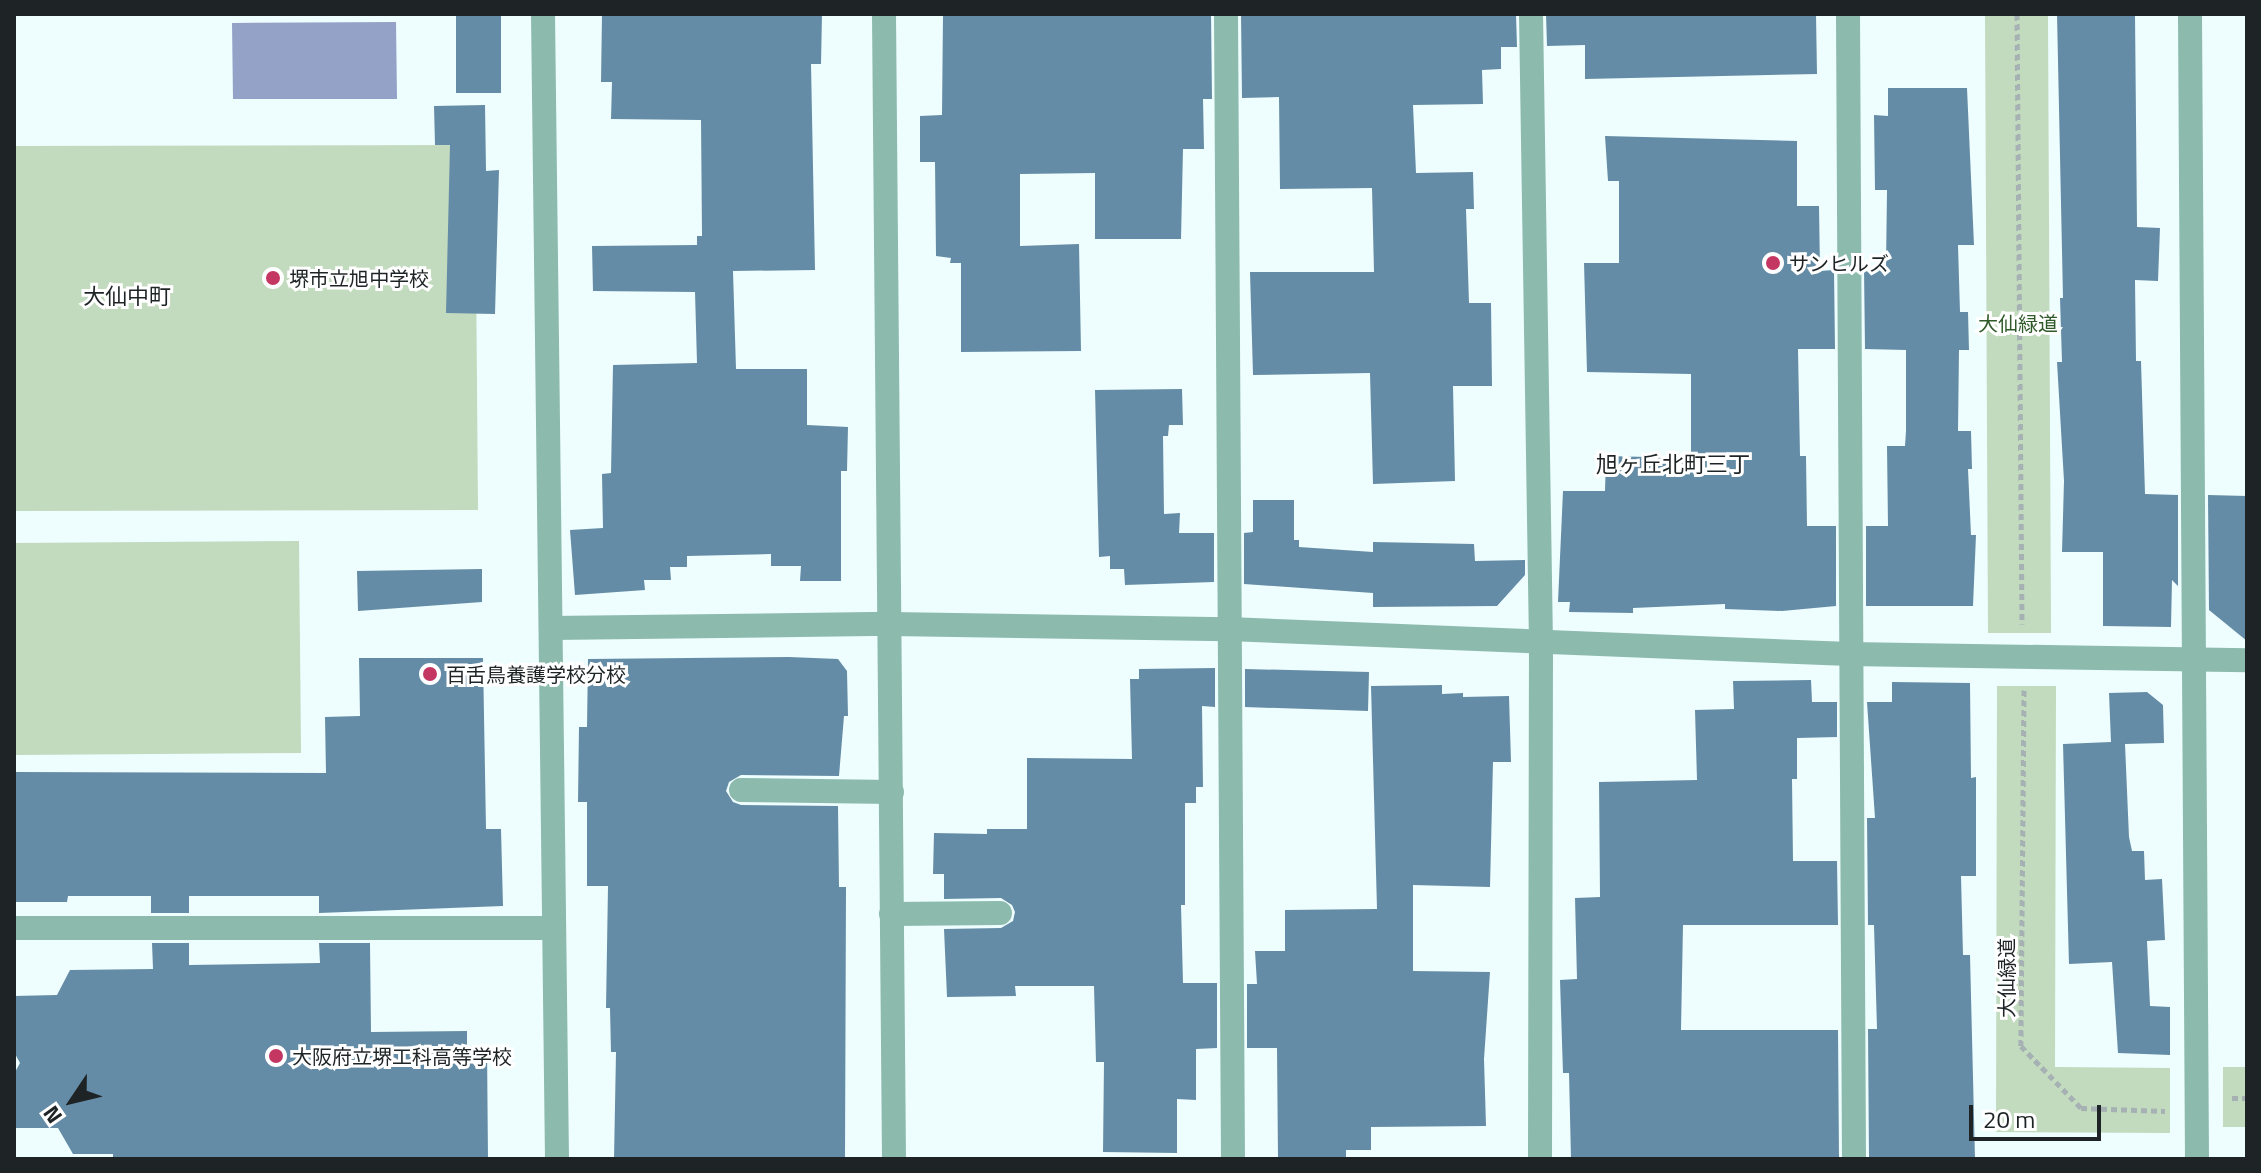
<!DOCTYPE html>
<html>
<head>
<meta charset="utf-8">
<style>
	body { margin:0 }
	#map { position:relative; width:2261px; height:1173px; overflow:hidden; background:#eefdfe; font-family:"Titillium Web","Noto Sans JP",sans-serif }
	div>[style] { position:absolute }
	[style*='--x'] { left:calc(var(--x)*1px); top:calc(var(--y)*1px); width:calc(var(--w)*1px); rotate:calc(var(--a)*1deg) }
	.green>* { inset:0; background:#c2dabe }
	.water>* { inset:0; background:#95a2c8 }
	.building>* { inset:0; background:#658ca6 }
	.path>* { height:5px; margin-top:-2.5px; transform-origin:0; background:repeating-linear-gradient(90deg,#a5b1b2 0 6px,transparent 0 10px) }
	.lane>* { height:24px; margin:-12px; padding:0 12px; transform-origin:12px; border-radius:12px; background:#8cbaac }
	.street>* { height:24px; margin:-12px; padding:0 12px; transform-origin:12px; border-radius:12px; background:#8cbaac }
	.dots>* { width:22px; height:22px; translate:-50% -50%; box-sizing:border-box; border:4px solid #fff; border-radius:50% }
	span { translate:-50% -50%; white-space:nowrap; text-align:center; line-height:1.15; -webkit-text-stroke:6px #fff; paint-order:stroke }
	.poi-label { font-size:20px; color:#1e2425 }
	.left { translate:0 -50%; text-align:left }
	.park-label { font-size:20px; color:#305a2a }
	.street-label { font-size:20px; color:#1e2425 }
	.neighbourhood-label { font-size:22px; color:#1e2425 }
	.frame { position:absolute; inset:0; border:16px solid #1e2425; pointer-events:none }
	.north { position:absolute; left:32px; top:1061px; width:80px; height:80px; -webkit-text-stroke:6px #fff; paint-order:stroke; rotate:235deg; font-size:22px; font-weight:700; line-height:32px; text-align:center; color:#1e2425 }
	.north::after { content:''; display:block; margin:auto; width:28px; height:36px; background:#1e2425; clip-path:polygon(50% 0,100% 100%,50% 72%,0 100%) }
	.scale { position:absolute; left:1969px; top:1105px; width:132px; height:36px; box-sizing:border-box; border:4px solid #1e2425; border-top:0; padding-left:10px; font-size:24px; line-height:28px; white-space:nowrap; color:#1e2425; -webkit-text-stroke:6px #fff; paint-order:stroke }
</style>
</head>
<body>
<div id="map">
	<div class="green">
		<i style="clip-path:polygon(1985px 14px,2048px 14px,2051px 633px,1988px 633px)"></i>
		<i style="clip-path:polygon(475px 145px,478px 510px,14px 511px,14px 146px)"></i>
		<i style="clip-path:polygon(299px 541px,301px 753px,14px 755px,14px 543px)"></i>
		<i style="clip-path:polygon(1997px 686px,2056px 686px,2055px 1067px,2170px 1068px,2170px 1133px,1996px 1132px)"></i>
		<i style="clip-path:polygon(2223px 1067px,2247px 1067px,2247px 1127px,2223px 1127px)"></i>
	</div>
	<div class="water">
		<i style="clip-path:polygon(396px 22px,397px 99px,233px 99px,232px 23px)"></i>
	</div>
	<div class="building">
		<i style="clip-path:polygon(456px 14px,501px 14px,501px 93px,456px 93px)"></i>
		<i style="clip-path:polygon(602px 14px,822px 14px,821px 64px,811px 64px,815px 270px,733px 271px,736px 369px,807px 369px,807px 425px,848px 427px,847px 471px,841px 471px,841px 581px,800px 581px,801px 566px,771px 566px,771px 554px,687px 556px,687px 567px,670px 567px,671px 580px,644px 580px,645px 590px,575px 595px,570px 530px,603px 528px,602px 474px,611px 473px,613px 365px,697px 363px,695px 292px,593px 291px,592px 246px,697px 245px,697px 236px,702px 236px,701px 120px,611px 119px,612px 82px,601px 82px)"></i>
		<i style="clip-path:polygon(943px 14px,1211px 14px,1212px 99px,1203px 99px,1204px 149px,1183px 149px,1181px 239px,1095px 239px,1095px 173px,1020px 174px,1020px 246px,1079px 244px,1081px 351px,961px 352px,961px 263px,950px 263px,951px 258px,936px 256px,935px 162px,920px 162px,920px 116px,942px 115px)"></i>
		<i style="clip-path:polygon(1241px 14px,1516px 14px,1517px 47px,1501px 47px,1501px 69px,1482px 70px,1483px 104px,1413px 105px,1416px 173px,1473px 172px,1474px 209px,1466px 209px,1469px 303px,1491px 303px,1492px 386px,1453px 386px,1455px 481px,1373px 484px,1370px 373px,1253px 375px,1250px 272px,1374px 272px,1372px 188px,1280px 189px,1279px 97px,1242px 98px)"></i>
		<i style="clip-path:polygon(1546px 14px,1816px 14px,1817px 74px,1585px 79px,1585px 45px,1547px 46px)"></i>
		<i style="clip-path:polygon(2057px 14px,2135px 14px,2137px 227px,2160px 228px,2158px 281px,2135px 280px,2136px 361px,2141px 361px,2145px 494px,2178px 495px,2178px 586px,2172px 580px,2171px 627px,2103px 626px,2103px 552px,2062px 552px,2064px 481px,2057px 362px,2062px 362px,2060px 298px,2063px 298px)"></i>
		<i style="clip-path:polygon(1888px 88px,1967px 88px,1974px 245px,1958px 245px,1960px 312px,1968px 312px,1969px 350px,1959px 350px,1958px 431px,1971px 431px,1972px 469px,1968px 469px,1971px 535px,1976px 535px,1973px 606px,1866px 606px,1866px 526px,1888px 526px,1887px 446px,1905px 446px,1906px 431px,1906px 350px,1865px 349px,1864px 268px,1886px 267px,1887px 190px,1875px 190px,1874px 115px,1888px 116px)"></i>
		<i style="clip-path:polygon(485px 105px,486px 171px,499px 170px,495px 314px,446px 313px,450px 145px,435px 145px,434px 106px)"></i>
		<i style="clip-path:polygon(1605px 136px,1797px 141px,1797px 206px,1819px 206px,1820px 271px,1834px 270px,1835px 349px,1798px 349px,1800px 456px,1806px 456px,1807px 526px,1836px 526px,1836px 606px,1782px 611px,1725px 609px,1725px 604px,1633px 608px,1633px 613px,1569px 612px,1570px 602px,1558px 602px,1563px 491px,1605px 491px,1606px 456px,1691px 458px,1691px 374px,1587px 372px,1584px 263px,1619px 263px,1619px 181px,1608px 181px)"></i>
		<i style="clip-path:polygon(1182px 389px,1183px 425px,1169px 425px,1168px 436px,1163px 436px,1164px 514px,1180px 513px,1179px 533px,1214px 533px,1214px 582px,1125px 585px,1124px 569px,1110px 569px,1110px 556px,1099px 557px,1095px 390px)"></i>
		<i style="clip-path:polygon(2208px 495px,2247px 496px,2247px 641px,2209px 610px)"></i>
		<i style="clip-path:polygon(1253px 500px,1294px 500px,1294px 540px,1299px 540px,1299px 547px,1373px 552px,1373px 542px,1474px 544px,1475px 561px,1525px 560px,1525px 575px,1497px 606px,1373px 607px,1373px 593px,1244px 584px,1244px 533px,1253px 532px)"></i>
		<i style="clip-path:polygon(482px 569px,482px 602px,358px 611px,357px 571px)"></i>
		<i style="clip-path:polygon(789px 657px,838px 659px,847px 671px,848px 716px,844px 716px,839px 776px,741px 775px,729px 782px,726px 791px,733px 802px,741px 805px,838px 806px,839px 887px,846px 887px,845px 1159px,614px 1159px,616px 1052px,611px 1052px,610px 1008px,606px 1008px,608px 886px,587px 886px,587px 802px,578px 802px,579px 727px,587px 727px,588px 659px)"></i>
		<i style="clip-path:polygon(359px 658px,483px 658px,486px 829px,501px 829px,503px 906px,319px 913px,319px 896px,189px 896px,189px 913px,151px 913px,151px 896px,68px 896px,67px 902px,14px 902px,14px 772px,326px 773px,325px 717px,360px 716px)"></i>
		<i style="clip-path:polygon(1215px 668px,1215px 707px,1202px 706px,1203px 787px,1196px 787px,1196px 803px,1185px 803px,1185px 905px,1181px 905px,1183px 983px,1217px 983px,1217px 1048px,1196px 1049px,1196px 1100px,1177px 1099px,1177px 1153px,1103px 1152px,1104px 1062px,1096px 1062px,1094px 986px,1015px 986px,1016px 996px,947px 997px,944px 929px,1001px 928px,1013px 921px,1015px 912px,1012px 905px,1001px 898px,944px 899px,944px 874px,933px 874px,934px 833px,987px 834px,987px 829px,1027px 829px,1027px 758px,1132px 759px,1130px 679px,1139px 679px,1139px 669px)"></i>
		<i style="clip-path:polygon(1245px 669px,1369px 672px,1368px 711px,1245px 707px)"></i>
		<i style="clip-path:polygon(1811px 680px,1812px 702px,1837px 702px,1837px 737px,1797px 738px,1797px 779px,1792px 779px,1793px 861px,1837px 861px,1838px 925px,1683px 925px,1681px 1030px,1838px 1030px,1839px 1159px,1571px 1159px,1569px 1073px,1563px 1073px,1560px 980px,1577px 979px,1575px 898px,1600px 897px,1599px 782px,1697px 780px,1695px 710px,1734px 709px,1733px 681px)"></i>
		<i style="clip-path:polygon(1892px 682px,1970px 683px,1971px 778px,1976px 777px,1976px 876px,1961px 876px,1963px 955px,1970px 955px,1975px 1159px,1869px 1159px,1868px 1029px,1877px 1029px,1874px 925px,1868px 925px,1867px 818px,1875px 818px,1867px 702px,1892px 702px)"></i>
		<i style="clip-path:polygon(1442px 685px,1442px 694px,1463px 693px,1463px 697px,1509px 696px,1511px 762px,1493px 762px,1490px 887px,1413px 885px,1413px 971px,1490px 972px,1484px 1059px,1486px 1126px,1371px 1127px,1371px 1150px,1346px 1150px,1346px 1159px,1278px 1159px,1277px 1048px,1247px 1048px,1247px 984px,1257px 984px,1255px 951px,1285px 951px,1285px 910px,1377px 909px,1371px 686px)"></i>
		<i style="clip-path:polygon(2147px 692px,2163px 705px,2164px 743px,2125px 744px,2129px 837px,2132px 851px,2144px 851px,2145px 880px,2162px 879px,2165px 940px,2147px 941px,2150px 1006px,2170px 1007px,2170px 1055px,2118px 1053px,2112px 962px,2069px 964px,2063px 744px,2111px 742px,2109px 693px)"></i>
		<i style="clip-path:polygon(152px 943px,189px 943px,189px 965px,320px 963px,319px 943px,370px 943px,371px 1032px,467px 1031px,467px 1048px,487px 1047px,488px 1159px,113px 1159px,113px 1154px,73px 1154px,58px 1128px,14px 1128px,14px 1074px,20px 1063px,14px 1052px,14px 996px,57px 995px,70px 970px,153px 969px)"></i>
	</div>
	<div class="path">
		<i style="--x:2017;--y:14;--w:610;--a:89.53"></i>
		<i style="--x:2024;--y:690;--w:356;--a:90.5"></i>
		<i style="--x:2021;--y:1046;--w:86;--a:45.9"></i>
		<i style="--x:2081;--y:1108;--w:84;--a:2"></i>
		<i style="--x:2232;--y:1098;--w:15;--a:0"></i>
	</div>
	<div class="lane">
		<i style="--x:741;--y:790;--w:151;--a:0.8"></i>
	</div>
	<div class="street">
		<i style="--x:543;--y:14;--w:1145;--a:89.3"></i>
		<i style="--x:884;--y:14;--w:1145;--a:89.5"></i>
		<i style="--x:1226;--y:14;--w:1145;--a:89.65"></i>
		<i style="--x:1531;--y:14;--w:627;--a:89.09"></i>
		<i style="--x:1541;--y:641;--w:518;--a:90.11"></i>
		<i style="--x:1848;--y:14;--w:1145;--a:89.7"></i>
		<i style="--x:2190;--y:14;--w:1145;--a:89.65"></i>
		<i style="--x:551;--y:628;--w:340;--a:-0.7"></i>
		<i style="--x:891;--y:624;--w:337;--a:0.9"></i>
		<i style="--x:1228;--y:629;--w:622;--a:2.31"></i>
		<i style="--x:1849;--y:654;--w:398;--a:0.9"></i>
		<i style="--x:891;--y:914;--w:109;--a:-0.5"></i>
		<i style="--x:14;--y:928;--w:540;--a:0"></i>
	</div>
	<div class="dots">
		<i style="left:1773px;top:263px;background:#c53763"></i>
		<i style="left:273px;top:278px;background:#c53763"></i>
		<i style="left:430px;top:674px;background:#c53763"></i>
		<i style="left:276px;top:1056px;background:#c53763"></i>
	</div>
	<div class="poi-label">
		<span class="left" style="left:1789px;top:263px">サンヒルズ</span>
		<span class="left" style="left:289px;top:278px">堺市立旭中学校</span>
		<span class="left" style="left:446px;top:674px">百舌鳥養護学校分校</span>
		<span class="left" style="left:292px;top:1056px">大阪府立堺工科高等学校</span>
	</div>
	<div class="park-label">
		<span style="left:2018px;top:323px">大仙緑道</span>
	</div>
	<div class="street-label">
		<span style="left:2006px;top:978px;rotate:-90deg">大仙緑道</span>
	</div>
	<div class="neighbourhood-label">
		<span style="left:127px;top:297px">大仙中町</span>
		<span style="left:1673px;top:465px">旭ヶ丘北町三丁</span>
	</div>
	<div class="frame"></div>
	<div class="north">N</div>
	<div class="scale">20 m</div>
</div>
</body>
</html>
